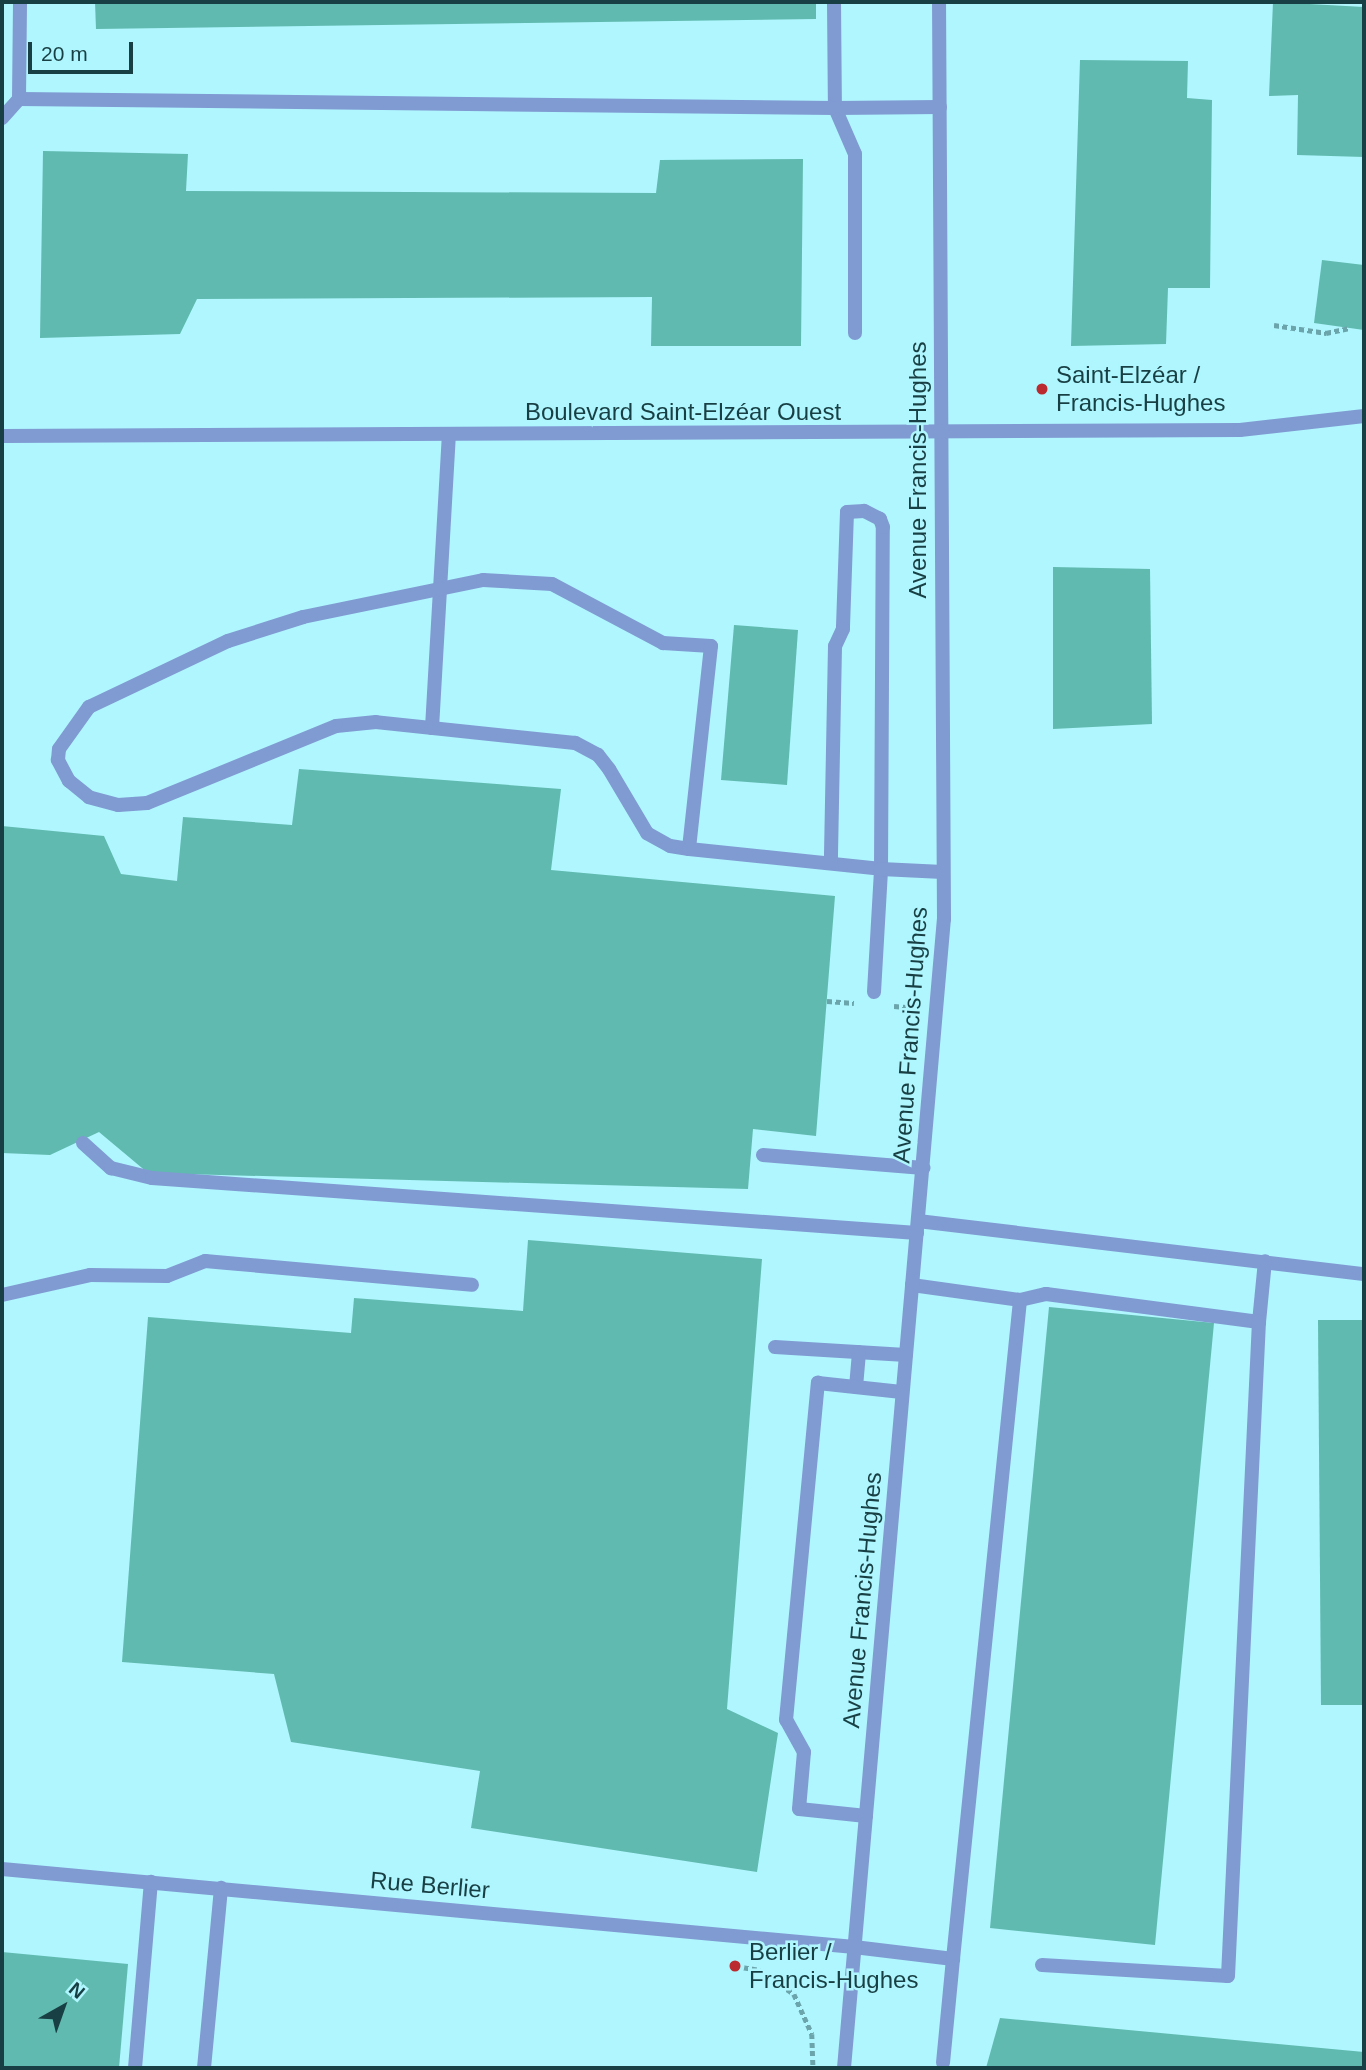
<!DOCTYPE html>
<html>
<head>
<meta charset="utf-8">
<style>
	body { margin:0 }
	#map { position:relative; width:1366px; height:2070px; overflow:hidden; background:#aff6fe; font-family:Arial,sans-serif }
	div>[style] { position:absolute }
	[style*='--x'] { left:calc(var(--x)*1px); top:calc(var(--y)*1px); width:calc(var(--w)*1px); rotate:calc(var(--a)*1deg) }
	.building>* { inset:0; background:#60baaf }
	.path>* { height:4.5px; margin-top:-2.25px; transform-origin:0; background:repeating-linear-gradient(90deg,#6ba4aa 0 5px,transparent 0 8.5px) }
	.service>* { height:14px; margin:-7px; padding:0 7px; transform-origin:7px; border-radius:7px; background:#809ad2 }
	.minor>* { height:14px; margin:-7px; padding:0 7px; transform-origin:7px; border-radius:7px; background:#809ad2 }
	.tertiary>* { height:14px; margin:-7px; padding:0 7px; transform-origin:7px; border-radius:7px; background:#809ad2 }
	.dots>* { width:19px; height:19px; translate:-50% -50%; box-sizing:border-box; border:4px solid #aff6fe; border-radius:50% }
	span { translate:-50% -50%; white-space:nowrap; text-align:center; line-height:1.15; -webkit-text-stroke:5px #aff6fe; paint-order:stroke }
	.poi-label { font-size:24px; color:#183f43 }
	.left { translate:0 -50%; text-align:left }
	.street-label { font-size:24px; color:#183f43 }
	.frame { position:absolute; inset:0; border:4px solid #183f43; pointer-events:none }
	.north { position:absolute; left:28px; top:1972px; width:70px; height:70px; -webkit-text-stroke:5px #aff6fe; paint-order:stroke; rotate:40deg; font-size:19px; font-weight:700; line-height:28px; text-align:center; color:#183f43 }
	.north::after { content:''; display:block; margin:auto; width:24px; height:32px; background:#183f43; clip-path:polygon(50% 0,100% 100%,50% 72%,0 100%) }
	.scale { position:absolute; left:28px; top:42px; width:105px; height:32px; box-sizing:border-box; border:4px solid #183f43; border-top:0; padding-left:9px; font-size:21px; line-height:24px; white-space:nowrap; color:#183f43; -webkit-text-stroke:5px #aff6fe; paint-order:stroke }
</style>
</head>
<body>
<div id="map">
	<div class="building">
		<i style="clip-path:polygon(95px 2px,816px 2px,816px 19px,96px 29px)"></i>
		<i style="clip-path:polygon(1273px 2px,1364px 7px,1364px 157px,1297px 155px,1298px 95px,1269px 96px)"></i>
		<i style="clip-path:polygon(1080px 60px,1188px 61px,1187px 98px,1212px 100px,1210px 288px,1168px 288px,1166px 344px,1071px 346px)"></i>
		<i style="clip-path:polygon(43px 151px,188px 154px,186px 191px,656px 193px,660px 160px,803px 159px,801px 346px,651px 346px,652px 297px,197px 299px,180px 334px,40px 338px)"></i>
		<i style="clip-path:polygon(1322px 260px,1364px 265px,1364px 330px,1314px 323px)"></i>
		<i style="clip-path:polygon(1053px 567px,1150px 569px,1152px 724px,1053px 729px)"></i>
		<i style="clip-path:polygon(734px 625px,798px 630px,787px 785px,721px 780px)"></i>
		<i style="clip-path:polygon(299px 769px,561px 789px,551px 870px,835px 896px,816px 1136px,753px 1129px,748px 1189px,148px 1173px,99px 1132px,50px 1155px,2px 1153px,2px 826px,104px 836px,121px 874px,177px 881px,183px 817px,292px 825px)"></i>
		<i style="clip-path:polygon(528px 1240px,762px 1259px,727px 1709px,778px 1733px,757px 1872px,471px 1828px,480px 1771px,291px 1742px,274px 1674px,122px 1662px,148px 1317px,351px 1333px,354px 1298px,523px 1311px)"></i>
		<i style="clip-path:polygon(1049px 1307px,1214px 1323px,1155px 1945px,990px 1928px)"></i>
		<i style="clip-path:polygon(1318px 1320px,1364px 1320px,1364px 1705px,1321px 1705px)"></i>
		<i style="clip-path:polygon(2px 1952px,128px 1964px,119px 2068px,2px 2068px)"></i>
		<i style="clip-path:polygon(1000px 2018px,1364px 2052px,1364px 2068px,986px 2068px)"></i>
	</div>
	<div class="path">
		<i style="--x:1274;--y:325;--w:53;--a:8.7"></i>
		<i style="--x:1326;--y:333;--w:24;--a:-12"></i>
		<i style="--x:827;--y:1001;--w:27;--a:4"></i>
		<i style="--x:894;--y:1006;--w:12;--a:5"></i>
		<i style="--x:735;--y:1966;--w:24;--a:9"></i>
		<i style="--x:759;--y:1970;--w:42;--a:34.4"></i>
		<i style="--x:794;--y:1994;--w:44;--a:65.8"></i>
		<i style="--x:812;--y:2034;--w:34;--a:88"></i>
	</div>
	<div class="service">
		<i style="--x:834;--y:2;--w:106;--a:89.5"></i>
		<i style="--x:835;--y:108;--w:105;--a:-0.5"></i>
		<i style="--x:19;--y:99;--w:816;--a:0.63"></i>
		<i style="--x:835;--y:108;--w:50;--a:66.5"></i>
		<i style="--x:855;--y:154;--w:179;--a:90"></i>
		<i style="--x:2;--y:118;--w:25;--a:-48"></i>
		<i style="--x:19;--y:99;--w:97;--a:-89.4"></i>
		<i style="--x:432;--y:728;--w:293;--a:-86.7"></i>
		<i style="--x:689;--y:849;--w:19;--a:-171"></i>
		<i style="--x:670;--y:846;--w:26;--a:-151"></i>
		<i style="--x:647;--y:833;--w:74;--a:-120.7"></i>
		<i style="--x:609;--y:769;--w:18;--a:-128"></i>
		<i style="--x:598;--y:755;--w:26;--a:-152"></i>
		<i style="--x:575;--y:743;--w:200;--a:-174"></i>
		<i style="--x:376;--y:722;--w:40;--a:174.3"></i>
		<i style="--x:336;--y:726;--w:204;--a:157.8"></i>
		<i style="--x:147;--y:803;--w:29;--a:176"></i>
		<i style="--x:118;--y:805;--w:30;--a:-165"></i>
		<i style="--x:89;--y:797;--w:26;--a:-141"></i>
		<i style="--x:69;--y:781;--w:24;--a:-118"></i>
		<i style="--x:58;--y:760;--w:11;--a:-85"></i>
		<i style="--x:59;--y:749;--w:52;--a:-54.5"></i>
		<i style="--x:89;--y:707;--w:154;--a:-25.4"></i>
		<i style="--x:228;--y:641;--w:79;--a:-17.7"></i>
		<i style="--x:303;--y:617;--w:184;--a:-11.6"></i>
		<i style="--x:483;--y:580;--w:69;--a:3.3"></i>
		<i style="--x:552;--y:584;--w:126;--a:28"></i>
		<i style="--x:663;--y:643;--w:48;--a:3.6"></i>
		<i style="--x:711;--y:646;--w:204;--a:96.2"></i>
		<i style="--x:689;--y:849;--w:193;--a:5.9"></i>
		<i style="--x:881;--y:869;--w:342;--a:-89.7"></i>
		<i style="--x:883;--y:527;--w:9;--a:-111"></i>
		<i style="--x:880;--y:519;--w:18;--a:-153"></i>
		<i style="--x:864;--y:511;--w:17;--a:177"></i>
		<i style="--x:847;--y:512;--w:117;--a:92"></i>
		<i style="--x:843;--y:629;--w:19;--a:115"></i>
		<i style="--x:835;--y:646;--w:217;--a:91.1"></i>
		<i style="--x:874;--y:992;--w:123;--a:-86.7"></i>
		<i style="--x:881;--y:869;--w:62;--a:2.8"></i>
		<i style="--x:83;--y:1143;--w:38;--a:42"></i>
		<i style="--x:111;--y:1168;--w:42;--a:13.7"></i>
		<i style="--x:152;--y:1178;--w:767;--a:4.11"></i>
		<i style="--x:763;--y:1155;--w:161;--a:4.6"></i>
		<i style="--x:918;--y:1221;--w:449;--a:6.8"></i>
		<i style="--x:912;--y:1285;--w:109;--a:7.9"></i>
		<i style="--x:1020;--y:1300;--w:27;--a:-13"></i>
		<i style="--x:1046;--y:1294;--w:215;--a:7.5"></i>
		<i style="--x:1259;--y:1322;--w:61;--a:-84.4"></i>
		<i style="--x:2;--y:1295;--w:90;--a:-12.8"></i>
		<i style="--x:90;--y:1275;--w:77;--a:0.7"></i>
		<i style="--x:167;--y:1276;--w:41;--a:-21.5"></i>
		<i style="--x:205;--y:1261;--w:268;--a:5.1"></i>
		<i style="--x:775;--y:1347;--w:131;--a:3.5"></i>
		<i style="--x:856;--y:1387;--w:35;--a:-85"></i>
		<i style="--x:866;--y:1816;--w:67;--a:-174"></i>
		<i style="--x:799;--y:1809;--w:57;--a:-85"></i>
		<i style="--x:804;--y:1752;--w:37;--a:-119"></i>
		<i style="--x:786;--y:1720;--w:339;--a:-84.6"></i>
		<i style="--x:818;--y:1383;--w:84;--a:6.1"></i>
		<i style="--x:854;--y:1947;--w:100;--a:6.9"></i>
		<i style="--x:953;--y:1959;--w:104;--a:95.5"></i>
		<i style="--x:953;--y:1959;--w:662;--a:-84.19"></i>
		<i style="--x:1042;--y:1965;--w:186;--a:3.4"></i>
		<i style="--x:1228;--y:1976;--w:655;--a:-87.29"></i>
		<i style="--x:135;--y:2068;--w:187;--a:-85.1"></i>
		<i style="--x:204;--y:2068;--w:181;--a:-84.6"></i>
	</div>
	<div class="minor">
		<i style="--x:2;--y:1869;--w:856;--a:5.23"></i>
		<i style="--x:844;--y:2068;--w:1153;--a:-85.03"></i>
		<i style="--x:944;--y:919;--w:917;--a:-90.31"></i>
	</div>
	<div class="tertiary">
		<i style="--x:2;--y:436;--w:1238;--a:-0.28"></i>
		<i style="--x:1240;--y:430;--w:125;--a:-6.4"></i>
	</div>
	<div class="dots">
		<i style="left:1042px;top:389px;background:#ba2a2e"></i>
		<i style="left:735px;top:1966px;background:#ba2a2e"></i>
	</div>
	<div class="poi-label">
		<span class="left" style="left:1056px;top:389px">Saint-Elzéar /<br>Francis-Hughes</span>
		<span class="left" style="left:749px;top:1966px">Berlier /<br>Francis-Hughes</span>
	</div>
	<div class="street-label">
		<span style="left:683px;top:412px">Boulevard Saint-Elzéar Ouest</span>
		<span style="left:918px;top:470px;rotate:-90deg">Avenue Francis-Hughes</span>
		<span style="left:910px;top:1035px;rotate:-86deg">Avenue Francis-Hughes</span>
		<span style="left:862px;top:1600px;rotate:-85deg">Avenue Francis-Hughes</span>
		<span style="left:430px;top:1885px;rotate:5deg">Rue Berlier</span>
	</div>
	<div class="frame"></div>
	<div class="north">N</div>
	<div class="scale">20 m</div>
</div>
</body>
</html>
